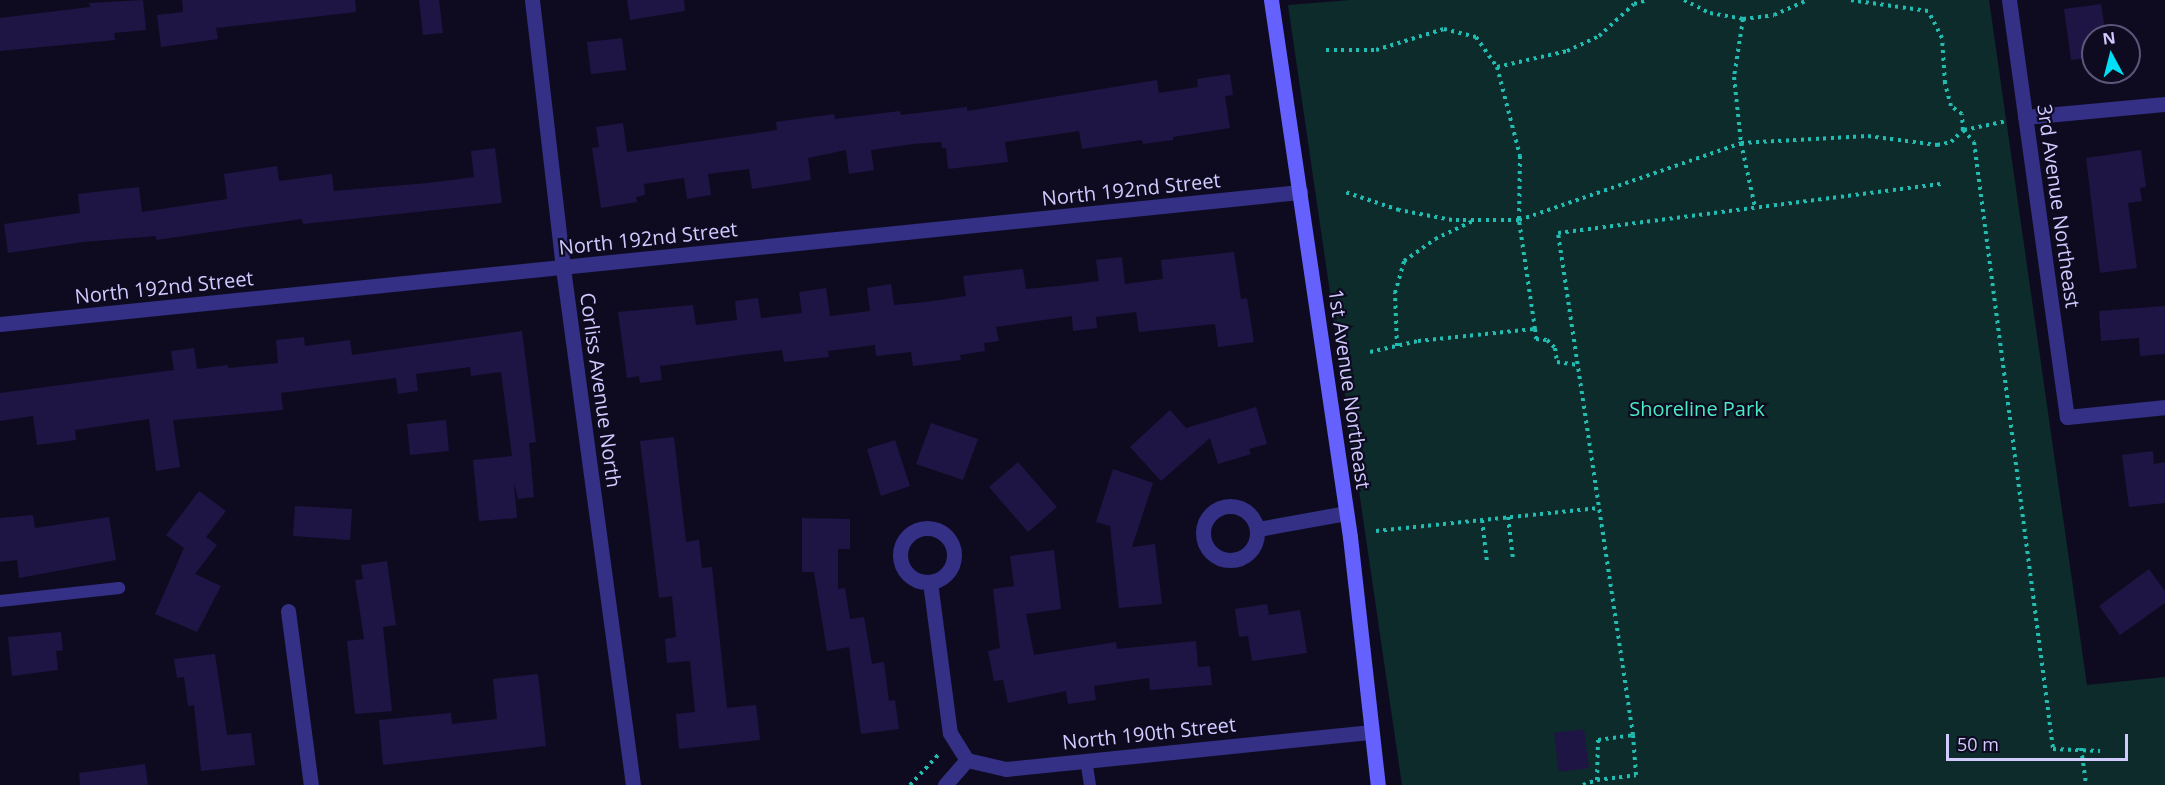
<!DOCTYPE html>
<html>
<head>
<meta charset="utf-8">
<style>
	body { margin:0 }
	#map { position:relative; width:2165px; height:785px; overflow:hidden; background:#0e0b21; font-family:"Open Sans",sans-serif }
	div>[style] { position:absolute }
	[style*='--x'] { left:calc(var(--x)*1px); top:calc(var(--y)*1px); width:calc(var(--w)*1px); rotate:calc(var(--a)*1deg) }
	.green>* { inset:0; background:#0d2b2a }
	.building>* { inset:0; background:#1e1544 }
	.path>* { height:4px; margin-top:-2px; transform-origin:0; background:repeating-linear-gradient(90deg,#21bdb2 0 3px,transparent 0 7.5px) }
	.lane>* { height:12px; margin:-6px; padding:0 6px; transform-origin:6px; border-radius:6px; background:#333085 }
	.street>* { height:15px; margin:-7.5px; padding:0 7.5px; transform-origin:7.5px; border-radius:7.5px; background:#333085 }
	.street>.ring { margin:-7.5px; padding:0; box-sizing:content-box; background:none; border:15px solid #333085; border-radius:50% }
	.secondary>* { height:15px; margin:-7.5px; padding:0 7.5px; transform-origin:7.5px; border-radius:7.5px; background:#6461ff }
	span { translate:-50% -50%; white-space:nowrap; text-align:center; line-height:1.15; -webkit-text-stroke:4.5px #0e0b21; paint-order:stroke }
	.street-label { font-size:20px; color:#d0caff }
	.park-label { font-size:20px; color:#4aebc2 }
	.north { position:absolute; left:2081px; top:24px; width:60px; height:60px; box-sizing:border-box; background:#0e0b21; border:2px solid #5c577a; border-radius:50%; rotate:353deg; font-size:16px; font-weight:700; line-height:24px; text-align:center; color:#d0caff }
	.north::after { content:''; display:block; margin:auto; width:21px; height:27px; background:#00dff5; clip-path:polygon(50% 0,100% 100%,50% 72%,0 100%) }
	.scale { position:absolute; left:1946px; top:734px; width:182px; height:27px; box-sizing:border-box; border:3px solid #d0caff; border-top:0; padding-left:8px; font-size:18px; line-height:21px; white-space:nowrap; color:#d0caff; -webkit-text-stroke:4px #0e0b21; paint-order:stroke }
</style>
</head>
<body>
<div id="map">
	<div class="green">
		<i style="clip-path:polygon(1350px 0,1989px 0,2087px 685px,2165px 677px,2165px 785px,1402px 785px,1288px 5px)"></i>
	</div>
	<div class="building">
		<i style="clip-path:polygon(143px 0,146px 30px,114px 33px,115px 40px,0 51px,0 18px,90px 7px,89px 3px)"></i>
		<i style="clip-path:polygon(182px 0,355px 0,356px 12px,216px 28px,218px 39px,161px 47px,157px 15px,183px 12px)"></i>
		<i style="clip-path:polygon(419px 0,439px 0,443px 33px,423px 35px)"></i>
		<i style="clip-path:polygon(627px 0,684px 0,685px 11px,630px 20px)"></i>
		<i style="clip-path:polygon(2101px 4px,2106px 36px,2093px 36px,2093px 57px,2071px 60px,2064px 9px)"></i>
		<i style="clip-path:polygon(622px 38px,626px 70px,591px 74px,587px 42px)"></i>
		<i style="clip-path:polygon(1230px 74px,1233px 95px,1225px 96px,1230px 128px,1173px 137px,1173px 140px,1143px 144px,1142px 140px,1082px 149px,1079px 131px,1005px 142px,1008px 162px,948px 169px,946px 148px,942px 148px,941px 142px,913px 144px,871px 150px,874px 170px,849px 174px,846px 150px,808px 158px,811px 180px,752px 189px,749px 169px,708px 174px,711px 195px,687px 199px,684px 178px,644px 184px,645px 195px,636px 197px,637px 202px,601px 208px,592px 148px,599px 147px,596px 127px,623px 123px,627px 152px,777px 130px,776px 122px,834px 114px,835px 119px,900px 111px,901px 115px,967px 107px,967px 111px,1157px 80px,1159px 93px,1198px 87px,1197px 79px)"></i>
		<i style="clip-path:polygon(495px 148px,502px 203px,303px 224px,302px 219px,156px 240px,156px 236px,83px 242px,8px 253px,4px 224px,80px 213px,78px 194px,139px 187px,142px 212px,227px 199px,224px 174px,277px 166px,279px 181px,332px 174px,334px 191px,428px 183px,474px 177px,471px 151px)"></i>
		<i style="clip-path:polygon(2141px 150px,2146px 187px,2140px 188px,2142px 201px,2128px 203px,2137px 268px,2100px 273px,2086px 158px)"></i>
		<i style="clip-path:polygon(1234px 252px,1241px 299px,1247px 298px,1254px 342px,1218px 347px,1215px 324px,1139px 332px,1136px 312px,1096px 317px,1097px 328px,1073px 331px,1072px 316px,996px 327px,999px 341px,984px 343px,985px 351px,960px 355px,961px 360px,913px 366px,911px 352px,876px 356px,875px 345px,828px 351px,829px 357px,784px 362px,782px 350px,741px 355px,660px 366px,662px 380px,640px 383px,639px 376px,627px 378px,618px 312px,693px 305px,696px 325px,737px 320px,735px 301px,758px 298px,761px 318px,802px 313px,799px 292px,826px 288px,830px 316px,870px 311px,867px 288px,891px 284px,894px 305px,926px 302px,966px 296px,963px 276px,1023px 269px,1026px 289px,1059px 286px,1099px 281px,1096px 260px,1122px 257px,1125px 284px,1163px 279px,1161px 260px)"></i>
		<i style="clip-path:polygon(2165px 306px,2165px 354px,2140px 356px,2139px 338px,2101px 341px,2099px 311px)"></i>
		<i style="clip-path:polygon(522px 331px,536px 442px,529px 443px,534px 497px,518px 499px,514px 483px,517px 518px,479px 521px,473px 460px,512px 456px,501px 372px,471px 376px,470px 367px,416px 374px,418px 391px,398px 394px,396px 378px,281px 393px,283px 410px,173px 420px,180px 467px,156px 471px,149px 419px,75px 430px,76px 440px,37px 445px,33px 416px,0 421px,0 393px,174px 370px,171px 351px,194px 348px,197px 369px,228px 365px,228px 368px,278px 363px,276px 340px,304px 337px,305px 346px,350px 340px,352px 355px)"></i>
		<i style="clip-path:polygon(1256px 407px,1267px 444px,1249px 449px,1251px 454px,1218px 464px,1210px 438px,1161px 481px,1130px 447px,1170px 410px,1186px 428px)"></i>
		<i style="clip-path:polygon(446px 420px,449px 451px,410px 455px,407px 424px)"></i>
		<i style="clip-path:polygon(931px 423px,978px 439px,963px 480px,916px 464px)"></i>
		<i style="clip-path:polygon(674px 437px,686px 542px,699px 540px,702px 568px,712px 567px,727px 708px,756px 705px,760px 740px,679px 749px,676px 714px,695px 712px,690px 661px,667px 663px,665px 639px,676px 637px,672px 596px,659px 598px,640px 441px)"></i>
		<i style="clip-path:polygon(895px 440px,910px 486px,881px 496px,867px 449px)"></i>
		<i style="clip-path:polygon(2153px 451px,2154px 464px,2165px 462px,2165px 503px,2129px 507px,2122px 455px)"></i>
		<i style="clip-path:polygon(1018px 462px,1057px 507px,1028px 532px,989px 487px)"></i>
		<i style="clip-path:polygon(1113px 469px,1153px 483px,1132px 547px,1155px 544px,1162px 604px,1119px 608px,1110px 526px,1096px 522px)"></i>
		<i style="clip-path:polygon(199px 491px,226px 511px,206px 537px,217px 545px,195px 574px,221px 586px,197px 632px,155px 614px,184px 548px,166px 535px)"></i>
		<i style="clip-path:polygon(295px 506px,352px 509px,350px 540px,293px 536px)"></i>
		<i style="clip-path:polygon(33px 515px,35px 528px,109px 517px,116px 560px,19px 578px,17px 560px,0 562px,0 518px)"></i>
		<i style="clip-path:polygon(802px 518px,850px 519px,850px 549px,838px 549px,838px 589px,845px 588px,850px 619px,864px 617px,872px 664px,884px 662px,889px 701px,895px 700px,899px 729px,861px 734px,849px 647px,827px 651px,814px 572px,802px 572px)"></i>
		<i style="clip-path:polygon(1054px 550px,1061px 609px,1026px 614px,1034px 655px,1116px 642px,1117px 649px,1196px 641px,1198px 667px,1210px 666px,1212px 685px,1150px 690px,1149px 678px,1094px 686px,1096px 700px,1068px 704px,1066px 691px,1008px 703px,1003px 680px,994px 681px,988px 651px,1000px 648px,993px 589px,1014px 586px,1010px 556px)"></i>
		<i style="clip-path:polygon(387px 561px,396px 625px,383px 627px,392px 711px,355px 714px,347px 641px,364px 639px,355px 580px,363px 579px,361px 565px)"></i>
		<i style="clip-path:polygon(2149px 569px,2165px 591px,2165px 603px,2120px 635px,2099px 606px)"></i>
		<i style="clip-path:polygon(1267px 604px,1269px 615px,1300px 610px,1307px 653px,1252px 661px,1248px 636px,1239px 637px,1235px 609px)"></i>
		<i style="clip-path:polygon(61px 632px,63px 650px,56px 651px,58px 670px,12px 676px,8px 637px)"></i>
		<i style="clip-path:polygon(215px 654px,227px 735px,251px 733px,255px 765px,201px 771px,194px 705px,188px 706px,184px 677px,177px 678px,174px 659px)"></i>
		<i style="clip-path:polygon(538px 674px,546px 746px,383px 765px,379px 720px,451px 713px,452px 724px,497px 719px,493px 679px)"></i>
		<i style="clip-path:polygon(1584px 729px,1589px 768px,1559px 772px,1554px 733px)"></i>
		<i style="clip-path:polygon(145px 764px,148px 785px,80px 785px,79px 773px)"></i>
	</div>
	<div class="path">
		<i style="--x:1684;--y:0;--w:29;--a:27"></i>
		<i style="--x:1710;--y:13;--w:34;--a:10"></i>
		<i style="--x:1743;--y:19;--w:31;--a:-7"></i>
		<i style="--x:1774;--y:15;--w:37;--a:-24"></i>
		<i style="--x:1743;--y:19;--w:59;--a:98.8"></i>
		<i style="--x:1734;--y:77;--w:66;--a:83.9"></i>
		<i style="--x:1741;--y:143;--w:66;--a:77.7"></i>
		<i style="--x:1326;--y:50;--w:50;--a:0"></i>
		<i style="--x:1376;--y:50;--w:71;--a:-17.2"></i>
		<i style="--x:1444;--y:29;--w:33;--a:14"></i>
		<i style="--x:1476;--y:37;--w:37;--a:55"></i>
		<i style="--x:1497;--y:67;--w:92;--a:75.5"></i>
		<i style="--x:1520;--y:156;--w:64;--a:90.9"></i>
		<i style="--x:1519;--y:220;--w:67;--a:180"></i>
		<i style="--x:1452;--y:220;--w:54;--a:-169.3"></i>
		<i style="--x:1399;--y:210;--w:57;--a:-161.6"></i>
		<i style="--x:1497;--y:67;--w:72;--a:-12.9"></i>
		<i style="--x:1567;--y:51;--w:35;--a:-25"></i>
		<i style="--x:1599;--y:36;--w:47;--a:-42.4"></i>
		<i style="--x:1634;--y:4;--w:13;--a:-18"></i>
		<i style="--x:1963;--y:130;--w:16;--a:47"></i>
		<i style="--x:1974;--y:142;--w:612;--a:82.58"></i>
		<i style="--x:2053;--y:749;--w:47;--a:2.4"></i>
		<i style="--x:1964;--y:130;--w:44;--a:-11.8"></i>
		<i style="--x:1535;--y:329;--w:10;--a:84"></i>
		<i style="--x:1536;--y:339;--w:11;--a:5"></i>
		<i style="--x:1547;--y:340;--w:11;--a:45"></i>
		<i style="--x:1555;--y:348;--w:14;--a:82"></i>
		<i style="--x:1557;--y:362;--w:21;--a:8"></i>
		<i style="--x:1397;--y:346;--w:53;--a:-92.2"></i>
		<i style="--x:1395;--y:293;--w:33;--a:-74"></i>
		<i style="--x:1404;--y:261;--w:38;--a:-35"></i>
		<i style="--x:1435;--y:239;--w:44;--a:-25.4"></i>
		<i style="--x:1370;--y:352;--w:49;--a:-12.9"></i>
		<i style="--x:1418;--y:341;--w:118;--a:-5.9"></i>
		<i style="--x:1535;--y:329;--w:110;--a:-98.4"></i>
		<i style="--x:1519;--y:220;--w:235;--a:-19.1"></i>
		<i style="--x:1741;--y:143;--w:127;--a:-3.2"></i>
		<i style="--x:1868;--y:136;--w:70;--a:7.4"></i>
		<i style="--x:1937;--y:145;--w:14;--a:-12"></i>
		<i style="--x:1951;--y:142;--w:17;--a:-45"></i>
		<i style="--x:1963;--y:130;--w:16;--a:-94"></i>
		<i style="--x:1962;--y:114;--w:14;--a:-144"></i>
		<i style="--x:1951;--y:106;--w:24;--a:-105"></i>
		<i style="--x:1945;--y:83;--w:45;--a:-93.8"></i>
		<i style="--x:1942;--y:38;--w:30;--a:-117"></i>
		<i style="--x:1928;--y:11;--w:79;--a:-172"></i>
		<i style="--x:1508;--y:517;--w:42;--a:83.2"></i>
		<i style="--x:1482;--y:520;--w:42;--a:83.2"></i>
		<i style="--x:1376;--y:531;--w:224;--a:-5.9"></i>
		<i style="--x:2081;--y:748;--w:37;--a:82"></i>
		<i style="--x:1597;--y:780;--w:39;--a:-7"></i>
		<i style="--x:1636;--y:775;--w:40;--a:-94.3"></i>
		<i style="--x:910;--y:785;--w:44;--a:-46.8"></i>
		<i style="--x:1583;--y:785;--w:15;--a:-20"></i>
		<i style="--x:1597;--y:780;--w:40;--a:-88.6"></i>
		<i style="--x:1598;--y:740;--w:35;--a:-8"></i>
		<i style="--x:1633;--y:735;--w:508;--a:-98.5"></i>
		<i style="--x:1558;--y:233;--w:387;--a:-7.3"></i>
	</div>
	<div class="lane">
		<i style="--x:0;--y:601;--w:120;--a:-6.2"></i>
		<i style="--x:1086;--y:760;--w:25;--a:81"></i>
	</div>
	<div class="street">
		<i style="--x:532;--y:0;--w:270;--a:83.4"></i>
		<i style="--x:563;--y:268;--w:522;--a:82.29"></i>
		<i style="--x:2009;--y:0;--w:421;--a:82.1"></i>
		<i style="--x:2067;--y:417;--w:99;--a:-5.8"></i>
		<i style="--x:2025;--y:117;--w:141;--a:-5.3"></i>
		<i style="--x:0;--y:324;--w:1307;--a:-5.8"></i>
		<i class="ring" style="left:1203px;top:506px;width:39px;height:39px"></i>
		<i class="ring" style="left:900px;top:528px;width:39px;height:39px"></i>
		<i style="--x:1258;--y:529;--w:89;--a:-10.3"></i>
		<i style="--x:930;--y:582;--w:152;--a:82.5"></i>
		<i style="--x:950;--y:733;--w:32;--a:58"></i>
		<i style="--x:288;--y:611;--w:176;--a:82.5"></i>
		<i style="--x:945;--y:785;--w:33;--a:-49"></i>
		<i style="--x:967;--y:760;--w:40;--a:13"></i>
		<i style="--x:1006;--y:769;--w:365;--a:-5.8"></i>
	</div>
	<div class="secondary">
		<i style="--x:1271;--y:0;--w:543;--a:81.63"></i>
		<i style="--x:1350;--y:537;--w:250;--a:83.6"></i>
	</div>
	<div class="street-label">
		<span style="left:1131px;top:189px;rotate:-6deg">North 192nd Street</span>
		<span style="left:2059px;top:206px;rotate:82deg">3rd Avenue Northeast</span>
		<span style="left:648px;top:238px;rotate:-6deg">North 192nd Street</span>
		<span style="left:164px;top:287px;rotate:-6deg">North 192nd Street</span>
		<span style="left:1350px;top:389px;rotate:82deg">1st Avenue Northeast</span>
		<span style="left:601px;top:390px;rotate:82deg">Corliss Avenue North</span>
		<span style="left:1149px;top:733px;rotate:-6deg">North 190th Street</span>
	</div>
	<div class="park-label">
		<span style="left:1697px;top:408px">Shoreline Park</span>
	</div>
	<div class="north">N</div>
	<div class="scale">50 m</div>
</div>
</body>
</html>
